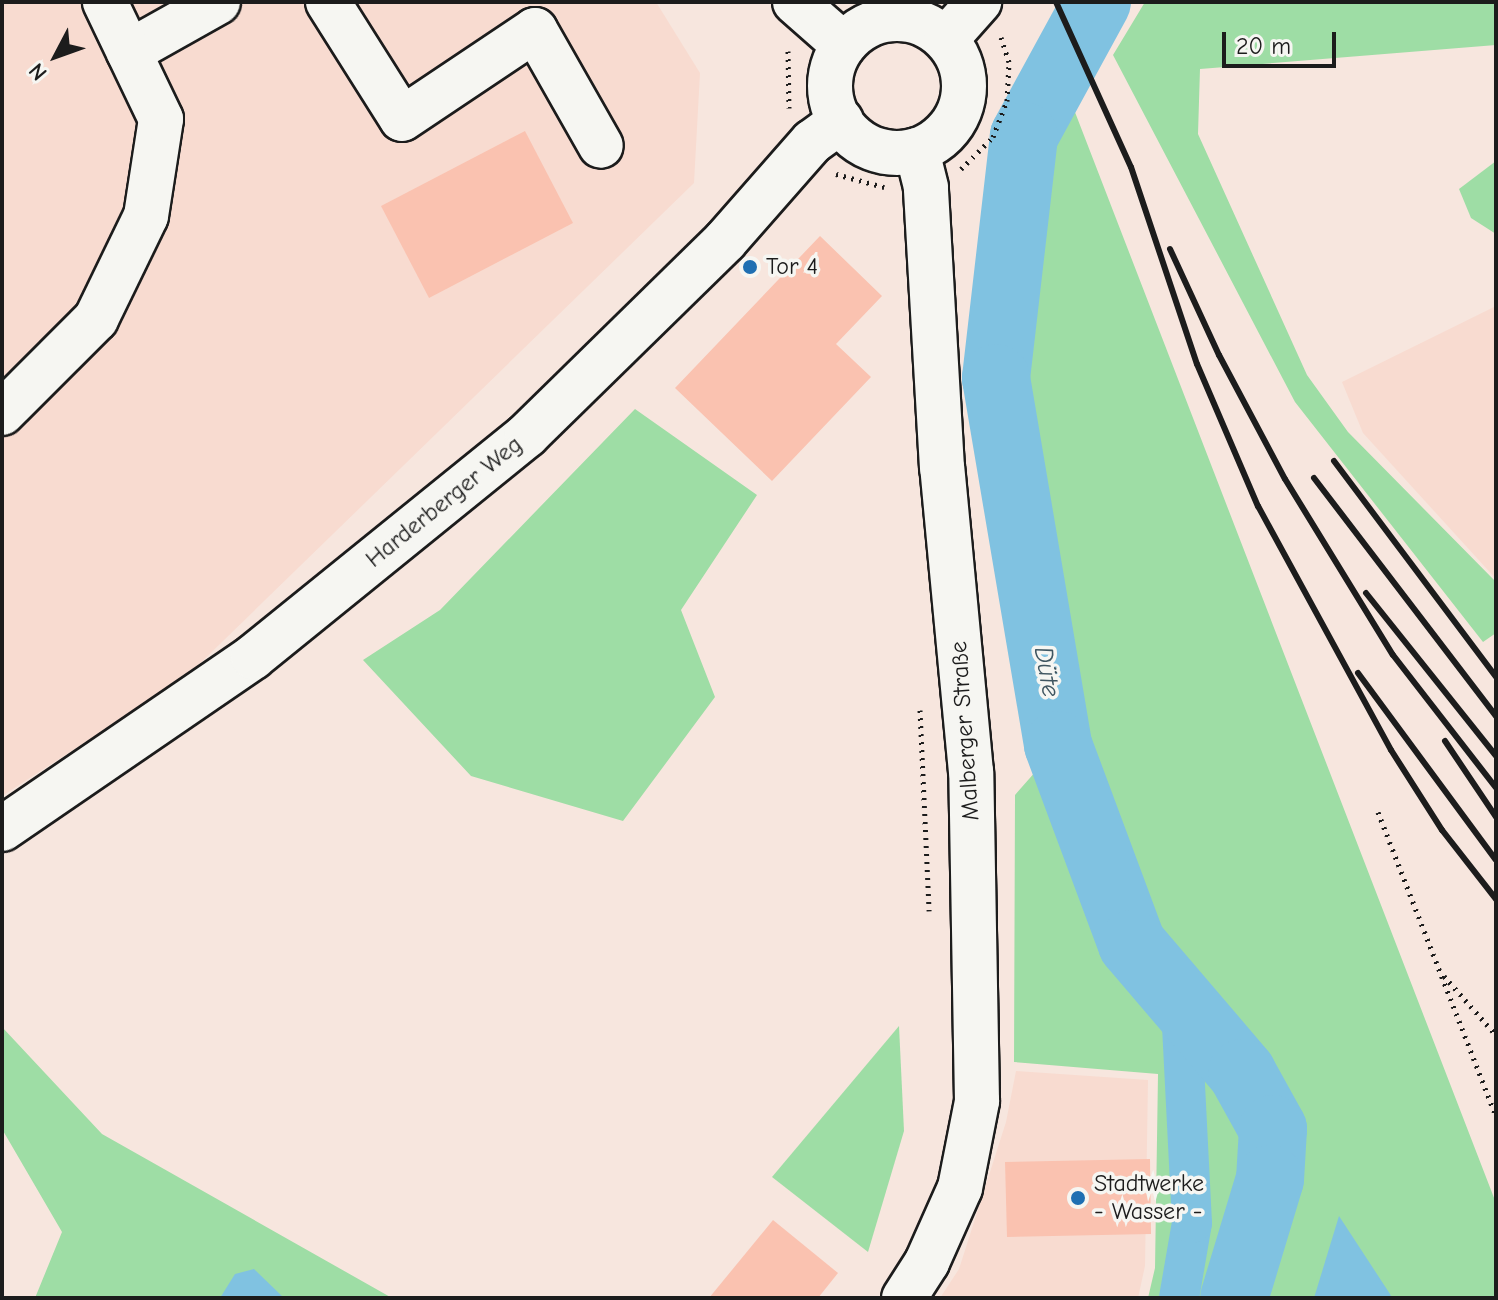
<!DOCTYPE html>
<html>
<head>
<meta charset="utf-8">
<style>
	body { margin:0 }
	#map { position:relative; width:1498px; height:1300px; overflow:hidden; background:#f7e6de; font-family:"Comic Neue",sans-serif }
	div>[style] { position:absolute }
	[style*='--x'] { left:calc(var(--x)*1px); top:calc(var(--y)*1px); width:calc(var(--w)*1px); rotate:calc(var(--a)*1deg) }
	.built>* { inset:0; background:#f8dbd0 }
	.green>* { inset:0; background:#9edda5 }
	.water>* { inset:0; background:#80c2e1 }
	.canal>* { height:40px; margin:-20px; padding:0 20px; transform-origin:20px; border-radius:20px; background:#80c2e1 }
	.river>* { height:68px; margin:-34px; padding:0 34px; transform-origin:34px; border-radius:34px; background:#80c2e1 }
	.building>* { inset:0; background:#fac2b0 }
	.path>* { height:5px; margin-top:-2.5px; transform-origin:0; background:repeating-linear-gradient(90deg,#1c1c1c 0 2px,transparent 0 8px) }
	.roads { filter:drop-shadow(2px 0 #1c1c1c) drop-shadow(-2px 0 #1c1c1c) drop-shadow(0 2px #1c1c1c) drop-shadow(0 -2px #1c1c1c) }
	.minor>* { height:44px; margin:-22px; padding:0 22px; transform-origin:22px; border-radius:22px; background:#f6f6f2 }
	.minor>.ring { margin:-22px; padding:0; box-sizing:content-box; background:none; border:44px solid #f6f6f2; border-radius:50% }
	.rail>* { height:6px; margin:-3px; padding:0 3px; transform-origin:3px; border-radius:3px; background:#1c1c1c }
	.dots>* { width:22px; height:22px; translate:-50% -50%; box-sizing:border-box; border:4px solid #f6f6f2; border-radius:50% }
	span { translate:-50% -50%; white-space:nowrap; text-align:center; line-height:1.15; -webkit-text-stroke:7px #f6f6f2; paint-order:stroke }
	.poi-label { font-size:24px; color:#1c1c1c }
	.left { translate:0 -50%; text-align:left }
	.street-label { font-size:24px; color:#1c1c1c }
	.water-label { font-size:26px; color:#3f5661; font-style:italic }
	.frame { position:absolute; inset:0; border:4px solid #1c1c1c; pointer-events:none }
	.north { position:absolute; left:16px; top:16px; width:80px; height:80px; -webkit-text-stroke:6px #f6f6f2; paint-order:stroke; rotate:229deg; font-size:22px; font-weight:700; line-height:32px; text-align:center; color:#1c1c1c }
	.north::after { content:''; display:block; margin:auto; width:28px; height:36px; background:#1c1c1c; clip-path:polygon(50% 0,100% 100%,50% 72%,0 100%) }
	.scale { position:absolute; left:1222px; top:32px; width:114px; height:36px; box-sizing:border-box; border:4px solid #1c1c1c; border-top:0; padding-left:10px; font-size:24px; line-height:28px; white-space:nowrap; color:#1c1c1c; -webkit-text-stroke:6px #f6f6f2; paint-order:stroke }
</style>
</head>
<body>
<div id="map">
	<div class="built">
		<i style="clip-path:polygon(2px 2px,656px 2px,700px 73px,694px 183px,187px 676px,2px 796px)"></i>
		<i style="clip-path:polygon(1496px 306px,1496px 579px,1363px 433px,1342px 382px)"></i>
		<i style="clip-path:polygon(1016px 1071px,1148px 1080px,1145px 1266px,1138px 1298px,940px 1298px,959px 1269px,1006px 1122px)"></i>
	</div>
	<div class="green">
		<i style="clip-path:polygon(1145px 2px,1496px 2px,1496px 45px,1200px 69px,1198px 134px,1307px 375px,1348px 432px,1496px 582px,1496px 633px,1483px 642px,1295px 402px,1113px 55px)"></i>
		<i style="clip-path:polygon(1073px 107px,1496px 1203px,1496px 1298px,1148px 1298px,1155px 1268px,1158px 1074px,1014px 1062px,1015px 795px,1080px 721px,1019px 376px,1038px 179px)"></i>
		<i style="clip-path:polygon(1496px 161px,1496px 234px,1471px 218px,1459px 189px)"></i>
		<i style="clip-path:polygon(635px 409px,757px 495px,681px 610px,715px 697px,623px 821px,471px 776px,363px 660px,440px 610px)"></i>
		<i style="clip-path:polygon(899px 1026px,904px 1131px,868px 1252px,772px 1177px)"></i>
		<i style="clip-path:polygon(2px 1027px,102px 1134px,392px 1298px,35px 1298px,62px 1232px,2px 1129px)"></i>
	</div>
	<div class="water">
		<i style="clip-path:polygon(1339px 1216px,1390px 1294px,1392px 1298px,1314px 1298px)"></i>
		<i style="clip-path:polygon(254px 1269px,284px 1298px,220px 1298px,235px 1274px)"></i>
	</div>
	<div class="canal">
		<i style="--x:1179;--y:1298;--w:76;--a:-80.2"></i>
		<i style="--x:1192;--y:1223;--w:217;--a:-92.9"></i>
	</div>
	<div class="river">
		<i style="--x:1097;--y:2;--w:153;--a:118.6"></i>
		<i style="--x:1024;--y:136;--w:244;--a:96.6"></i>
		<i style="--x:996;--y:378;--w:372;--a:80.4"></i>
		<i style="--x:1058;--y:745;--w:212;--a:69.6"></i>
		<i style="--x:1132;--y:944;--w:170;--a:49.5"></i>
		<i style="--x:1242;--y:1073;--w:64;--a:61"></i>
		<i style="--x:1273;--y:1129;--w:50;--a:93.4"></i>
		<i style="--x:1270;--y:1179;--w:124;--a:106.8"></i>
	</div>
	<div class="building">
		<i style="clip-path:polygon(525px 131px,573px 223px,429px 298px,381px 206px)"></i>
		<i style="clip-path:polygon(820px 236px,882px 296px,836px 344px,871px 377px,772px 481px,675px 388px)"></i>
		<i style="clip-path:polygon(1150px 1159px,1151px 1234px,1007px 1237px,1005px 1162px)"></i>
		<i style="clip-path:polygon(773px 1220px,838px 1273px,818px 1298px,709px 1298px)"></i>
	</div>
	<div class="path">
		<i style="--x:788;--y:51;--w:57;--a:89"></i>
		<i style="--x:961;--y:169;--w:45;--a:-45"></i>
		<i style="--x:993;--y:137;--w:39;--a:-69"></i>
		<i style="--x:1007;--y:101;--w:39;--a:-87"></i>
		<i style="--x:1009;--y:62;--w:26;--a:-108"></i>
		<i style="--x:836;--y:174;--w:50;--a:15.2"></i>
		<i style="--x:920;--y:710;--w:201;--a:87.4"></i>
		<i style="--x:1378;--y:812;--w:327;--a:68.8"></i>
		<i style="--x:1444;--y:976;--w:79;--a:48.6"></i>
	</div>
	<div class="roads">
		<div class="minor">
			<i style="--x:328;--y:2;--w:138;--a:57.7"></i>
			<i style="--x:402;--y:119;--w:160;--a:-33.8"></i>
			<i style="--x:535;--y:30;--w:133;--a:60.4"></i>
			<i style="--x:795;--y:2;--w:65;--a:41.3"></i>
			<i class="ring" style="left:830px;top:19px;width:90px;height:90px"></i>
			<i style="--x:946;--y:39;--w:50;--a:-48.3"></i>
			<i style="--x:129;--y:52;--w:102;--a:-29.3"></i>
			<i style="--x:2;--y:413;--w:133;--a:-45"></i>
			<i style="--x:96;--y:319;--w:114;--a:-64.1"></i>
			<i style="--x:146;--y:216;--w:98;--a:-81.2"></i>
			<i style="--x:161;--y:119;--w:130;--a:-115.6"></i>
			<i style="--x:2;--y:829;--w:304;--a:-34.4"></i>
			<i style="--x:253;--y:657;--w:353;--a:-39"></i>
			<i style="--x:527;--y:435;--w:277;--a:-44.4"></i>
			<i style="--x:725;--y:241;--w:132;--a:-48.7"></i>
			<i style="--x:812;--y:142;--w:36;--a:-36"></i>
			<i style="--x:904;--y:1298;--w:43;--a:-57.4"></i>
			<i style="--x:927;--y:1262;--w:81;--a:-66"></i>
			<i style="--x:960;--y:1188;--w:89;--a:-78.9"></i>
			<i style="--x:977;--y:1101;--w:329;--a:-91"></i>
			<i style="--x:971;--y:772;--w:305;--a:-95.4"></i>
			<i style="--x:942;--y:468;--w:281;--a:-93.3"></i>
			<i style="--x:926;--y:187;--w:38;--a:-104"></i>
		</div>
	</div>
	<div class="rail">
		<i style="--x:1056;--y:2;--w:181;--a:65.6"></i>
		<i style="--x:1131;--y:167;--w:208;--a:71.5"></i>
		<i style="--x:1197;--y:364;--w:155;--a:66.8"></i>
		<i style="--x:1258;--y:506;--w:278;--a:61.4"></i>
		<i style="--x:1391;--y:750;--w:95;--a:57.5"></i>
		<i style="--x:1442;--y:830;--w:88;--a:52"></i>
		<i style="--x:1170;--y:249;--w:117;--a:65.2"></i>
		<i style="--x:1219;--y:355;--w:140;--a:62"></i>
		<i style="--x:1285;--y:479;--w:206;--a:58.5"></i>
		<i style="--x:1393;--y:655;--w:168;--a:52.2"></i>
		<i style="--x:1334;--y:461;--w:270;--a:53.1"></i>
		<i style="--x:1314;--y:478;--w:300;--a:52.6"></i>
		<i style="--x:1366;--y:593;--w:208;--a:51.4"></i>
		<i style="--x:1358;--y:673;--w:232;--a:53.6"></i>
		<i style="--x:1445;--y:741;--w:92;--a:56.1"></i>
	</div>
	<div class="dots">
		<i style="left:750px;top:267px;background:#1f6fb2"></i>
		<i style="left:1078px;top:1198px;background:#1f6fb2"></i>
	</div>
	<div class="poi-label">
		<span class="left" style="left:766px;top:267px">Tor 4</span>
		<span class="left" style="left:1094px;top:1198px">Stadtwerke<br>- Wasser -</span>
	</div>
	<div class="street-label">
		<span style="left:444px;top:502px;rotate:-39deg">Harderberger Weg</span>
		<span style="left:965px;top:731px;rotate:-94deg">Malberger Straße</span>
	</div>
	<div class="water-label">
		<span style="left:1046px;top:672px;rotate:80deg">Düte</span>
	</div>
	<div class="frame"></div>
	<div class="north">N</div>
	<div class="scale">20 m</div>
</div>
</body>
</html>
